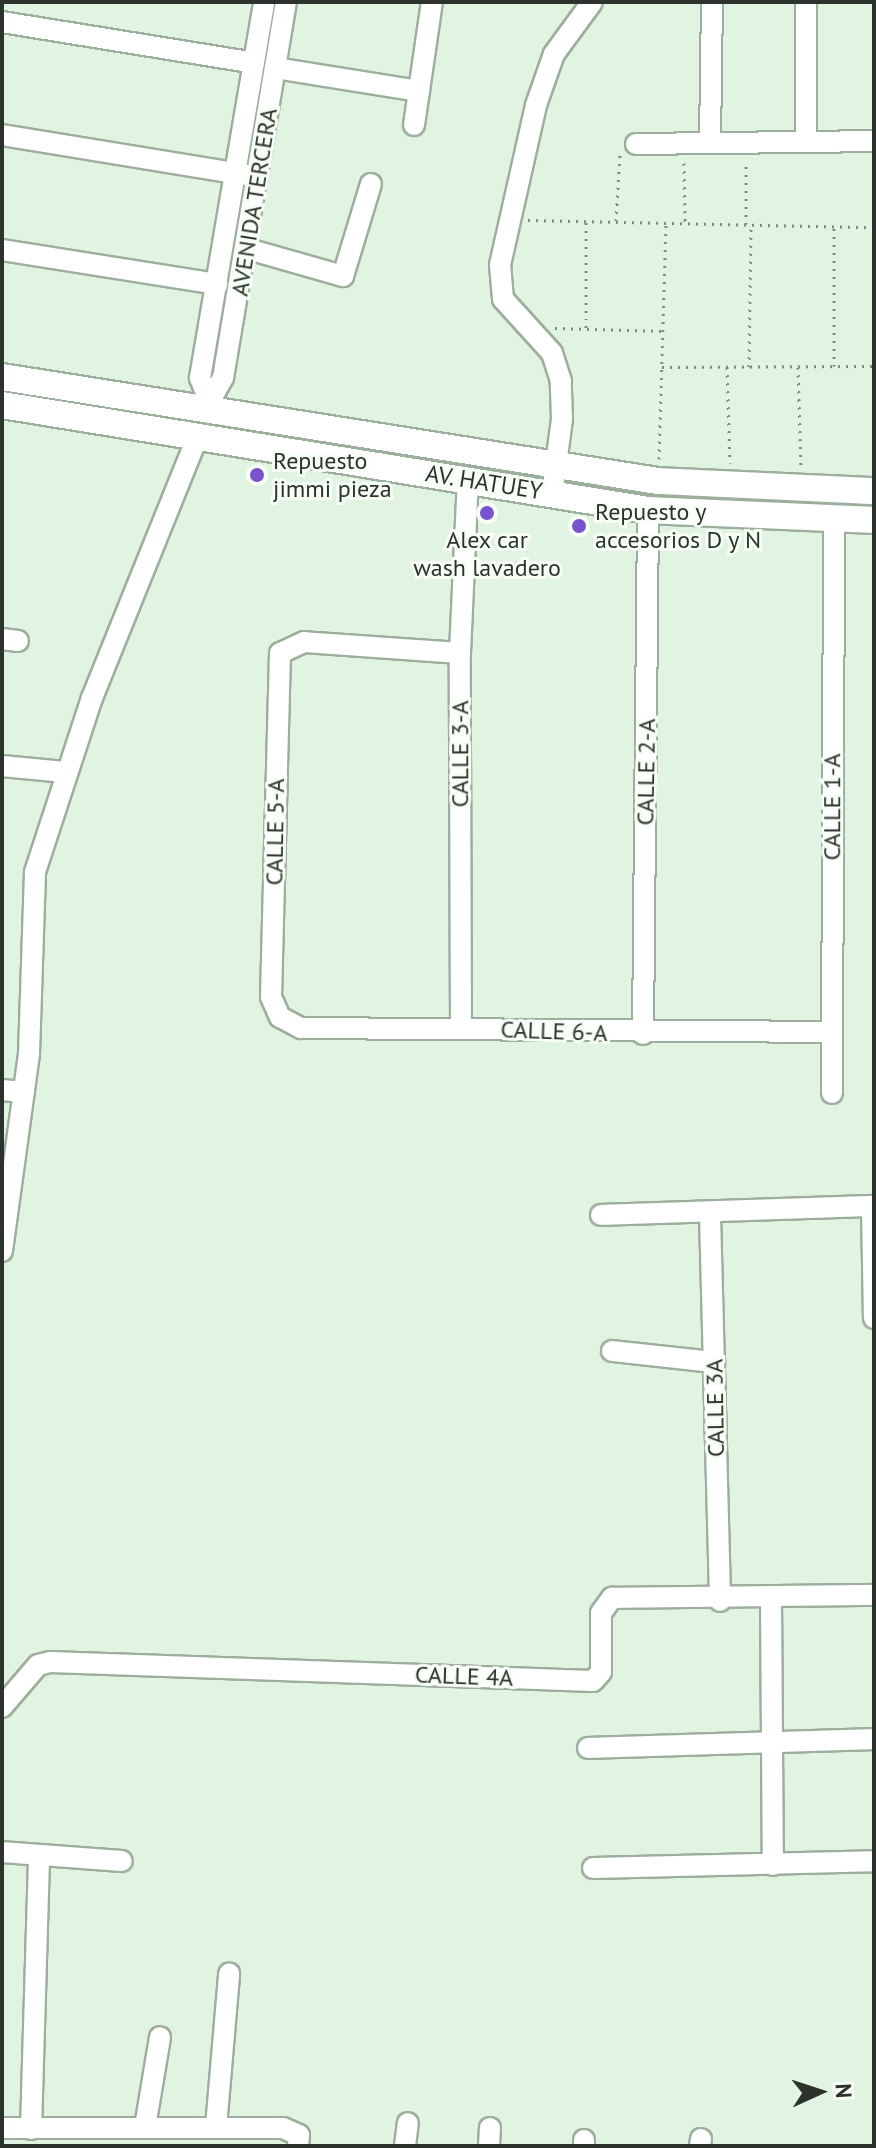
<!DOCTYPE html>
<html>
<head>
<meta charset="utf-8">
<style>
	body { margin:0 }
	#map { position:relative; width:876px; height:2148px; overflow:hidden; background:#e1f4e1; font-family:"PT Sans",sans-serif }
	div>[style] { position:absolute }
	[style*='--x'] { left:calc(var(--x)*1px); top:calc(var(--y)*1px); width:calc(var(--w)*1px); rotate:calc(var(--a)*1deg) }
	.path>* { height:3px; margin-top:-1.5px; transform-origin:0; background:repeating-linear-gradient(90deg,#7f8b7f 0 2px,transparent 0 8px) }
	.roads { filter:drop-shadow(2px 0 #9cae9c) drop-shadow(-2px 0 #9cae9c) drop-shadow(0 2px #9cae9c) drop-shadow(0 -2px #9cae9c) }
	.minor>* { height:20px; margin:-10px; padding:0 10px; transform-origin:10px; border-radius:10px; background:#fff }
	.major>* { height:26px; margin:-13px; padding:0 13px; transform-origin:13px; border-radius:13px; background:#fff }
	.dots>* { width:22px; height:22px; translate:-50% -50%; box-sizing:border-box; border:4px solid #f6fef6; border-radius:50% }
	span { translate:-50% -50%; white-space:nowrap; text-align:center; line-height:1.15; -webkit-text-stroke:6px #f6fef6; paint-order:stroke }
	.street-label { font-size:24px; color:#2c332c }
	.poi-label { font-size:24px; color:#2c332c }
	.left { translate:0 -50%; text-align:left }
	.frame { position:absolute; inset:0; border:4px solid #2c332c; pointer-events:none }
	.north { position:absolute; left:780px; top:2052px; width:80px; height:80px; -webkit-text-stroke:6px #f6fef6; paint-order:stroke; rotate:87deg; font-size:22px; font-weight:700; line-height:32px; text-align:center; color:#2c332c }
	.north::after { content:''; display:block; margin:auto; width:28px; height:36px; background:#2c332c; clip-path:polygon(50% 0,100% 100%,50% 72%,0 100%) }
</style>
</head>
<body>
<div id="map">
	<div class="path">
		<i style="--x:684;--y:163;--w:60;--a:89"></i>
		<i style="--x:528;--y:220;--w:346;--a:1.2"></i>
		<i style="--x:616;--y:221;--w:68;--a:-86.6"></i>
		<i style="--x:746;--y:224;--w:62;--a:-90"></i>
		<i style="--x:555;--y:328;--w:108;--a:1.6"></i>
		<i style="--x:586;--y:328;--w:107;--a:-90"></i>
		<i style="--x:834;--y:366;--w:140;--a:-90"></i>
		<i style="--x:662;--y:367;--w:212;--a:-0.3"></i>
		<i style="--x:727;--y:367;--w:96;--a:88.2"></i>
		<i style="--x:749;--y:367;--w:143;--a:-89.2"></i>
		<i style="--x:798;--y:367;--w:100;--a:88.3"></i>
		<i style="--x:659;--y:459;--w:236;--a:-88.3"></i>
	</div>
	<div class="roads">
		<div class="minor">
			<i style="--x:2;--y:22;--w:255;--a:9.2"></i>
			<i style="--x:275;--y:68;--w:146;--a:9.1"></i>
			<i style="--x:414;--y:125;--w:124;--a:-81.7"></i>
			<i style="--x:2;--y:135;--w:248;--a:9.3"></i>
			<i style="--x:806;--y:141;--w:139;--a:-90"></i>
			<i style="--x:710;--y:143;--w:141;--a:-89.2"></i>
			<i style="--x:636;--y:144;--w:238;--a:-0.7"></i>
			<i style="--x:248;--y:249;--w:99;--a:15.9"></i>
			<i style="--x:343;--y:276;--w:96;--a:-73.1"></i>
			<i style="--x:2;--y:250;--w:218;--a:9"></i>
			<i style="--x:208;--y:398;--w:22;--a:-112"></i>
			<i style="--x:200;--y:378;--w:381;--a:-80.3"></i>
			<i style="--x:205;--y:410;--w:37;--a:-61"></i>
			<i style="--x:223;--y:378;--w:381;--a:-80.5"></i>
			<i style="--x:552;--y:494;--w:76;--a:-82.4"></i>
			<i style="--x:562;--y:419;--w:38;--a:-92"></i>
			<i style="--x:561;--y:381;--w:29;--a:-108"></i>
			<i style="--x:552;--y:353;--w:73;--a:-132.2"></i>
			<i style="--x:503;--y:299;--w:34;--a:-95"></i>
			<i style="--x:500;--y:265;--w:164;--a:-77.3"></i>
			<i style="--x:536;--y:105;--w:54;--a:-70.6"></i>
			<i style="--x:554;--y:54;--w:64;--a:-53.8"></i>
			<i style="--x:2;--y:639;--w:16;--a:7"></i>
			<i style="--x:460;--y:653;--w:156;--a:-176"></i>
			<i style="--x:304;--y:642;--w:26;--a:155"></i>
			<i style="--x:280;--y:653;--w:344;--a:91.5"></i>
			<i style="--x:271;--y:997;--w:22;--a:66"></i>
			<i style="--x:280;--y:1017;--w:24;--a:28"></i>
			<i style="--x:301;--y:1028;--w:529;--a:0.43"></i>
			<i style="--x:2;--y:766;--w:63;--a:5.4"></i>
			<i style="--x:461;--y:1028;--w:375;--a:-90.2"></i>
			<i style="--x:460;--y:653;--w:173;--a:-87.4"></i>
			<i style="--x:643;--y:1034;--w:524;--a:-89.45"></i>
			<i style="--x:2;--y:1090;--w:22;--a:5"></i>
			<i style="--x:832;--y:1093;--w:573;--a:-89.8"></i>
			<i style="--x:872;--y:1206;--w:112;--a:89"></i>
			<i style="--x:601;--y:1215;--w:273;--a:-1.9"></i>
			<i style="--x:710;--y:1215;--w:386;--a:88.5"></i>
			<i style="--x:2;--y:1251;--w:199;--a:-82.2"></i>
			<i style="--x:29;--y:1054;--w:182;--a:-88.1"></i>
			<i style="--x:35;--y:872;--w:183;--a:-71.9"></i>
			<i style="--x:92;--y:698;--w:283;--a:-68"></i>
			<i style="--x:612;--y:1351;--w:103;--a:6.2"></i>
			<i style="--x:771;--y:1599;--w:266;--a:89.6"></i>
			<i style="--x:2;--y:1707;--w:55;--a:-49.4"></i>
			<i style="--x:38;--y:1665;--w:12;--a:-14"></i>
			<i style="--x:50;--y:1662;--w:543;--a:2"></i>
			<i style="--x:593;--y:1681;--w:12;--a:-48"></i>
			<i style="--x:601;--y:1672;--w:59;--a:-90"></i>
			<i style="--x:601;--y:1613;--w:19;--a:-54"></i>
			<i style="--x:612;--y:1598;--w:262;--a:-0.7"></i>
			<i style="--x:588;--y:1748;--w:286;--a:-1.8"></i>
			<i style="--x:2;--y:1852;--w:120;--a:4.3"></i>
			<i style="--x:593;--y:1868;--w:281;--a:-1.4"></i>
			<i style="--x:145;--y:2127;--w:91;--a:-80.5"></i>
			<i style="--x:216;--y:2127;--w:154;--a:-85.1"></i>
			<i style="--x:2;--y:2128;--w:281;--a:0"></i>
			<i style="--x:283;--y:2128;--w:17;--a:24"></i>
			<i style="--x:299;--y:2135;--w:11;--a:95"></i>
			<i style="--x:31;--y:2129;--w:272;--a:-88.3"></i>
			<i style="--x:405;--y:2146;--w:23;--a:-83"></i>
			<i style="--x:489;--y:2146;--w:18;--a:-87"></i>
			<i style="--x:584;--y:2146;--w:6;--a:-90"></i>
			<i style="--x:700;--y:2146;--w:7;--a:-82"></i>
		</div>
		<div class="major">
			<i style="--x:2;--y:377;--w:664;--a:9.01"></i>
			<i style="--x:658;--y:481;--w:216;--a:2.7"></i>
			<i style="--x:2;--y:405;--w:654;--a:9.23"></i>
			<i style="--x:648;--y:510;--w:226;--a:2.5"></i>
		</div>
	</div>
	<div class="dots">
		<i style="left:257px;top:475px;background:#7853cd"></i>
		<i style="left:487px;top:513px;background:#7853cd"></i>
		<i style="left:579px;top:526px;background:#7853cd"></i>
	</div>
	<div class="street-label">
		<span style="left:254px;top:202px;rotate:-81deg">AVENIDA TERCERA</span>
		<span style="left:484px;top:482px;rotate:9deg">AV. HATUEY</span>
		<span style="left:460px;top:754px;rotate:-90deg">CALLE 3-A</span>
		<span style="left:646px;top:772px;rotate:-89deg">CALLE 2-A</span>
		<span style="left:832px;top:807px;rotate:-90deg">CALLE 1-A</span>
		<span style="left:275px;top:832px;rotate:-89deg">CALLE 5-A</span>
		<span style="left:554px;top:1031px;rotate:2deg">CALLE 6-A</span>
		<span style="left:715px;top:1408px;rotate:-91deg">CALLE 3A</span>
		<span style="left:464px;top:1676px;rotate:2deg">CALLE 4A</span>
	</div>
	<div class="poi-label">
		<span class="left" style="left:273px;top:475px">Repuesto<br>jimmi pieza</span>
		<span class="left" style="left:595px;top:526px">Repuesto y<br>accesorios D y N</span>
		<span style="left:487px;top:554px">Alex car<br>wash lavadero</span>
	</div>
	<div class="frame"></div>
	<div class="north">N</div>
</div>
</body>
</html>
